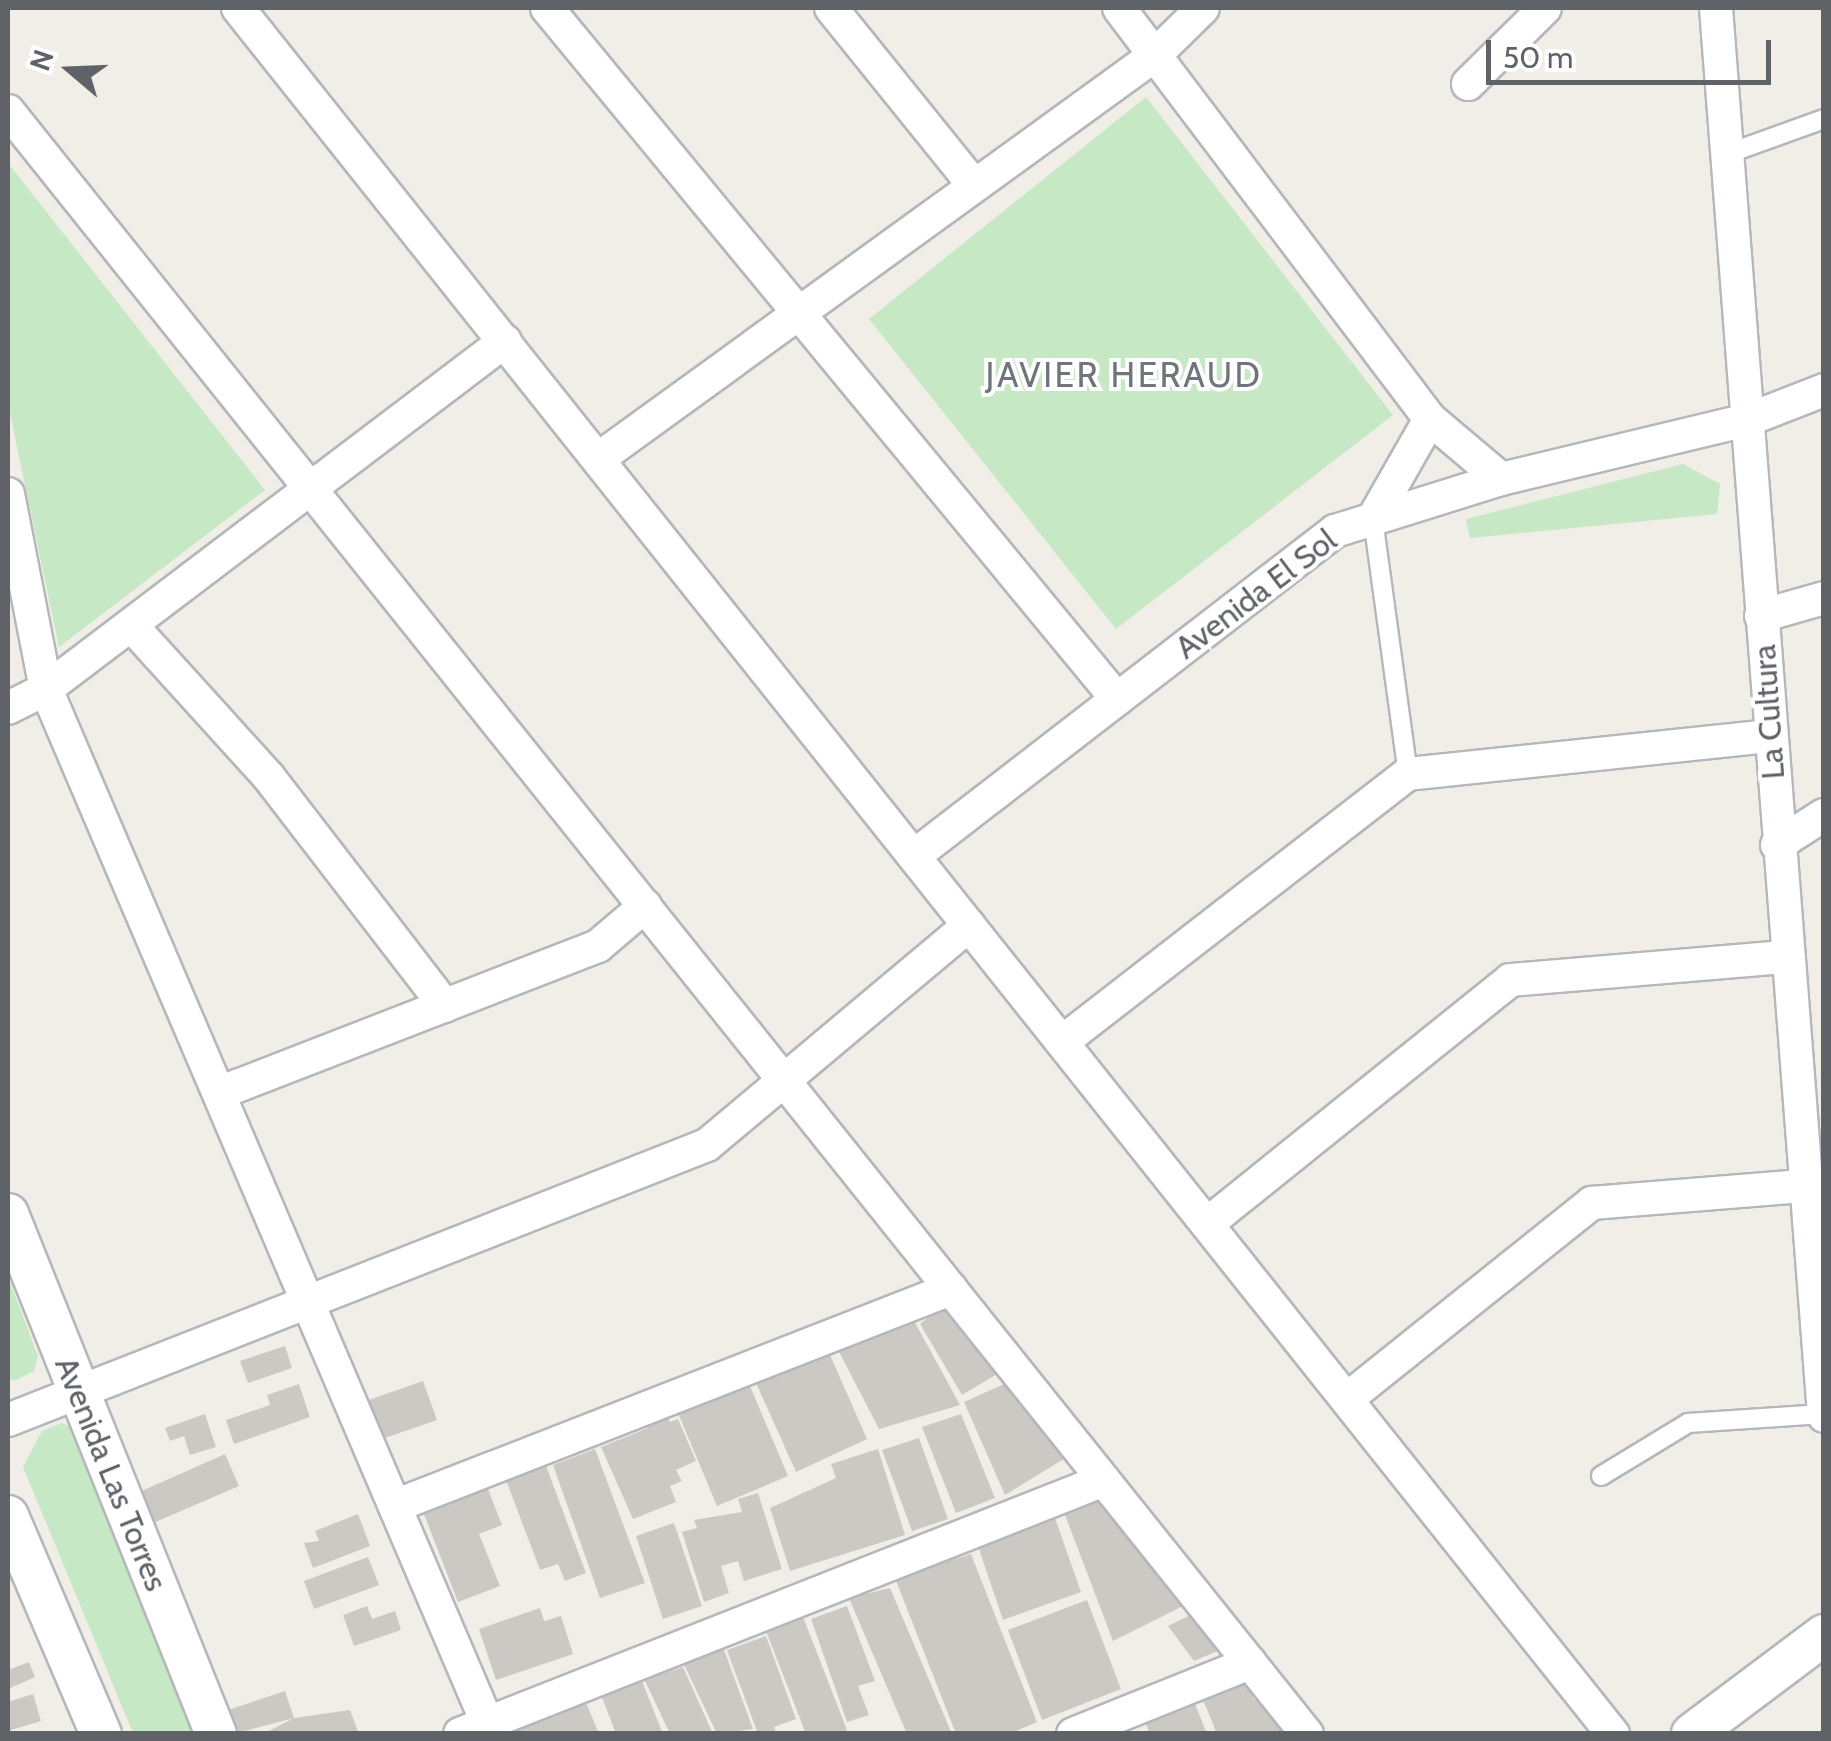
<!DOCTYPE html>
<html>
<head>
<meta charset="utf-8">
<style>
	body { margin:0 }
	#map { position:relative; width:1831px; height:1741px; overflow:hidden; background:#f1eee7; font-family:Cabin,sans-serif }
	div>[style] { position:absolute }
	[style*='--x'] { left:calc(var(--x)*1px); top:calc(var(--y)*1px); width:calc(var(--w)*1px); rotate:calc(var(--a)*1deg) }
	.green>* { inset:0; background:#c6e8c4 }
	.building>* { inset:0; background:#ccc9c4 }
	.roads { filter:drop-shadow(2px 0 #b4b8bc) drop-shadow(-2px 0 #b4b8bc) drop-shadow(0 2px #b4b8bc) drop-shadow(0 -2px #b4b8bc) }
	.service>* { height:18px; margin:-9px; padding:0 9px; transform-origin:9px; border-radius:9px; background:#fff }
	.minor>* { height:32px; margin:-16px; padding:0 16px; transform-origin:16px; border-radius:16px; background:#fff }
	.tertiary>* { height:40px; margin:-20px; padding:0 20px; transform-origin:20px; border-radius:20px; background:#fff }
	span { translate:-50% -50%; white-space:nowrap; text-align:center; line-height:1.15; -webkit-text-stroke:8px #fff; paint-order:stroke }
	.street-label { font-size:32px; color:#5f6368 }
	.neighbourhood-label { font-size:35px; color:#70757a; letter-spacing:2.5px }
	.frame { position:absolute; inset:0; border:10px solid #5f6368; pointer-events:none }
	.north { position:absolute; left:20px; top:20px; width:100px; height:100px; -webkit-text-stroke:8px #fff; paint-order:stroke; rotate:289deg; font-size:28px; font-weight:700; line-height:40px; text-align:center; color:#5f6368 }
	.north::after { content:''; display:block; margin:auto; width:35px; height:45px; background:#5f6368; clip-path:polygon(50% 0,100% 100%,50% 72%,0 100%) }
	.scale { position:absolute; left:1486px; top:40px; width:285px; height:45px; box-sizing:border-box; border:5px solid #5f6368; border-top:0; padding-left:12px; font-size:30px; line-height:35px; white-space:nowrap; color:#5f6368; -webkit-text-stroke:8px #fff; paint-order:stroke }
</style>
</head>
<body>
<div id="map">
	<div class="green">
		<i style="clip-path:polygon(1146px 97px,1393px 415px,1116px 629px,869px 319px)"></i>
		<i style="clip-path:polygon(8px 163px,265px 490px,59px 647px,8px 404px)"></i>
		<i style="clip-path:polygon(1683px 464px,1720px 484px,1717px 514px,1470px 538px,1466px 519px)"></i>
		<i style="clip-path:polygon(8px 1277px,38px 1356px,34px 1371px,16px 1380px,8px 1379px)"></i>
		<i style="clip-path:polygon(62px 1423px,89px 1438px,199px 1733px,133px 1733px,23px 1467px,42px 1431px)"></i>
	</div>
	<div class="building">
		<i style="clip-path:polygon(941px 1306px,997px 1374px,962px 1395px,920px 1324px)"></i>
		<i style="clip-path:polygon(913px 1319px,960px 1405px,879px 1429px,835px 1344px)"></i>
		<i style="clip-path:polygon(285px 1346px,292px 1368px,248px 1383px,240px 1361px)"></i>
		<i style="clip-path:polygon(827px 1348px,867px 1439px,796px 1472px,752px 1374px)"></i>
		<i style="clip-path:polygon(1013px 1380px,1067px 1457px,1005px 1495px,964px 1402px)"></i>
		<i style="clip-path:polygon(423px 1381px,437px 1420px,379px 1440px,366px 1401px)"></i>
		<i style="clip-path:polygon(299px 1384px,310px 1417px,234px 1444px,226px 1420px,270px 1405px,267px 1395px)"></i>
		<i style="clip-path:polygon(750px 1386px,788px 1476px,717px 1506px,678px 1413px)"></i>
		<i style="clip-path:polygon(664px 1408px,670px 1422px,678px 1419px,696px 1461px,676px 1470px,682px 1481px,670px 1486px,676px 1502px,633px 1519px,601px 1447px,648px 1428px,643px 1416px)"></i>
		<i style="clip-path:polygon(205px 1414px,216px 1447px,190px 1455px,184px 1436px,170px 1441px,165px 1428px)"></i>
		<i style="clip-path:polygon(961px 1414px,995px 1498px,956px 1513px,922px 1427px)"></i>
		<i style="clip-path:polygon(919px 1438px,948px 1519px,912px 1531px,882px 1450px)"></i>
		<i style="clip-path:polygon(595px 1449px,645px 1583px,600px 1598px,553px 1465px)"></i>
		<i style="clip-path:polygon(878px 1449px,905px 1535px,790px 1571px,770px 1508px,836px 1478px,831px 1464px)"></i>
		<i style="clip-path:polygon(225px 1454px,239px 1486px,151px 1524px,137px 1493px)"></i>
		<i style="clip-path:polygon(546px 1466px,586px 1573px,565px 1581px,558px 1564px,540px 1570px,506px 1480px)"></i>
		<i style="clip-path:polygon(484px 1479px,502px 1525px,479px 1534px,500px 1586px,458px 1602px,420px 1504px)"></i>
		<i style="clip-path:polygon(758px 1493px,782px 1569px,744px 1581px,738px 1561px,721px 1566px,729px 1593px,704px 1602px,682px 1532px,697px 1528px,694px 1520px,742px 1512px,738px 1499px)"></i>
		<i style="clip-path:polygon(1105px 1493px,1187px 1604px,1113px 1641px,1065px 1515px)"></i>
		<i style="clip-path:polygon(358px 1514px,370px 1546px,313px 1568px,304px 1543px,319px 1541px,315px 1531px)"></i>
		<i style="clip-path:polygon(1055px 1518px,1081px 1592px,1003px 1620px,978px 1546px)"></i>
		<i style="clip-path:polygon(674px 1523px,702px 1606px,663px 1619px,636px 1536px)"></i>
		<i style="clip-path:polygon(971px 1554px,1037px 1722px,1009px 1734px,956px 1734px,895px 1578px)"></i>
		<i style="clip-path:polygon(368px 1557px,379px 1585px,314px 1609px,304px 1581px)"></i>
		<i style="clip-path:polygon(890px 1588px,952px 1734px,907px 1734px,849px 1598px)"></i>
		<i style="clip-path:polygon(1087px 1600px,1121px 1689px,1042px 1720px,1008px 1630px)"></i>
		<i style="clip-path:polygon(367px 1606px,372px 1619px,395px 1611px,401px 1630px,354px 1646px,343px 1615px)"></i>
		<i style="clip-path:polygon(847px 1606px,875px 1681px,858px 1686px,869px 1715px,847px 1722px,811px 1619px)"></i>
		<i style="clip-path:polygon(540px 1608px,544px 1621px,561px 1616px,573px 1654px,496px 1680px,479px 1629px)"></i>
		<i style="clip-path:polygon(1193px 1614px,1220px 1650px,1194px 1661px,1168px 1626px)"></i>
		<i style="clip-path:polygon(803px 1617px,847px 1730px,838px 1734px,806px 1734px,766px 1631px)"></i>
		<i style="clip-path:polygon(766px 1636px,796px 1719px,774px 1727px,777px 1734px,758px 1734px,727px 1650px)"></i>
		<i style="clip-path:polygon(720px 1639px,753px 1729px,717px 1734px,680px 1656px)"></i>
		<i style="clip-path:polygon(661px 1661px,665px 1673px,683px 1667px,713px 1734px,670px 1734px,639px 1668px)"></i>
		<i style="clip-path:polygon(29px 1662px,35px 1677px,8px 1689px,8px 1670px)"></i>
		<i style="clip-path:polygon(640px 1676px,663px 1734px,616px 1734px,600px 1692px)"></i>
		<i style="clip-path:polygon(1246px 1679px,1254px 1700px,1262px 1696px,1292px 1734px,1217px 1734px,1202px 1697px)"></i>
		<i style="clip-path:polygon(581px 1690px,599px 1734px,511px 1734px,509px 1730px)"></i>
		<i style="clip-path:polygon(285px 1691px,294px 1718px,350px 1710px,359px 1734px,263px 1734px,294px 1718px,233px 1734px,225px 1711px)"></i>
		<i style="clip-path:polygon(33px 1694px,41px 1721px,8px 1731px,8px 1702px)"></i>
		<i style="clip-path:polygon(1193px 1699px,1207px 1734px,1150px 1734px,1145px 1721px)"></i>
	</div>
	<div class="roads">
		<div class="service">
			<i style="--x:1727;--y:154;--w:103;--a:-19.8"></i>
			<i style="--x:1373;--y:519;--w:257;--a:82.2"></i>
			<i style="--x:1601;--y:1476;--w:102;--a:-31.3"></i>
			<i style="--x:1688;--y:1423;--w:135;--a:-3.8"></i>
		</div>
		<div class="minor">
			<i style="--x:238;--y:8;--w:2207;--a:51.46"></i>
			<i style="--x:547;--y:8;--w:896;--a:50.48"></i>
			<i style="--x:831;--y:8;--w:228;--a:51.1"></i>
			<i style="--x:1119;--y:8;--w:515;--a:52.89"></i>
			<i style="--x:1430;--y:419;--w:93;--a:40.2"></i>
			<i style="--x:1716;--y:8;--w:1412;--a:85.61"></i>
			<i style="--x:1468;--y:84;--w:108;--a:-44.6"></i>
			<i style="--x:8;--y:111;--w:2079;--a:51.33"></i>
			<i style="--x:598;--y:459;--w:688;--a:-35.95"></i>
			<i style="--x:1155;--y:55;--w:67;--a:-44.4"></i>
			<i style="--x:8;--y:494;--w:199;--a:79"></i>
			<i style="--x:46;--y:689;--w:1136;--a:66.89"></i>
			<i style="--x:1373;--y:519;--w:115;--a:-60.3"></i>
			<i style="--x:1761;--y:616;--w:66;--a:-15.9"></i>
			<i style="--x:131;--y:625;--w:204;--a:47.8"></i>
			<i style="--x:268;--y:776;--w:290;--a:52.4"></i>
			<i style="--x:8;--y:708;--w:42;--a:-26.6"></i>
			<i style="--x:46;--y:689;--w:576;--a:-37.17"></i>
			<i style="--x:1777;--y:845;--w:56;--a:-32.6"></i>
			<i style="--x:914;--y:856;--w:532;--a:-37.67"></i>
			<i style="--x:1335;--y:531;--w:174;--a:-17.4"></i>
			<i style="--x:1501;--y:479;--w:253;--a:-13.5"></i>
			<i style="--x:1747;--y:420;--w:83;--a:-21.3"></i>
			<i style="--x:1062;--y:1042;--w:438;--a:-37.8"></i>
			<i style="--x:1408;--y:774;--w:365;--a:-6"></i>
			<i style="--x:219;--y:1093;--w:407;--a:-21.2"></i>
			<i style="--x:598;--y:946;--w:62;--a:-40.4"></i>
			<i style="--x:1207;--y:1224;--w:389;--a:-38.8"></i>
			<i style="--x:1510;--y:980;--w:277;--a:-4.8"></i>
			<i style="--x:1347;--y:1399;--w:314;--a:-38.7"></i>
			<i style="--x:1592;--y:1203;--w:214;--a:-4.6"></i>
			<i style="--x:8;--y:1420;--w:751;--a:-21.48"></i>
			<i style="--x:707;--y:1145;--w:342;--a:-40"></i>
			<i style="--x:395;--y:1506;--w:597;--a:-21.32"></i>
			<i style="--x:460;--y:1734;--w:692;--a:-21.52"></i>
			<i style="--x:1073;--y:1734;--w:191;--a:-21.9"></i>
		</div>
		<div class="tertiary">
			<i style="--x:8;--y:1214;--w:560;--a:68.2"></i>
			<i style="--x:8;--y:1516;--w:237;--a:66.9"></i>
			<i style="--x:1692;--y:1734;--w:165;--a:-36.9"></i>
		</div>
	</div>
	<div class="street-label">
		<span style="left:1256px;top:594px;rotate:-37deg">Avenida El Sol</span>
		<span style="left:1769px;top:712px;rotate:-94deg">La Cultura</span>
		<span style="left:111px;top:1474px;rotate:68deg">Avenida Las Torres</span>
	</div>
	<div class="neighbourhood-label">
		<span style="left:1124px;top:375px">JAVIER HERAUD</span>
	</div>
	<div class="frame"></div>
	<div class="north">N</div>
	<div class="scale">50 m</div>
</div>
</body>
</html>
